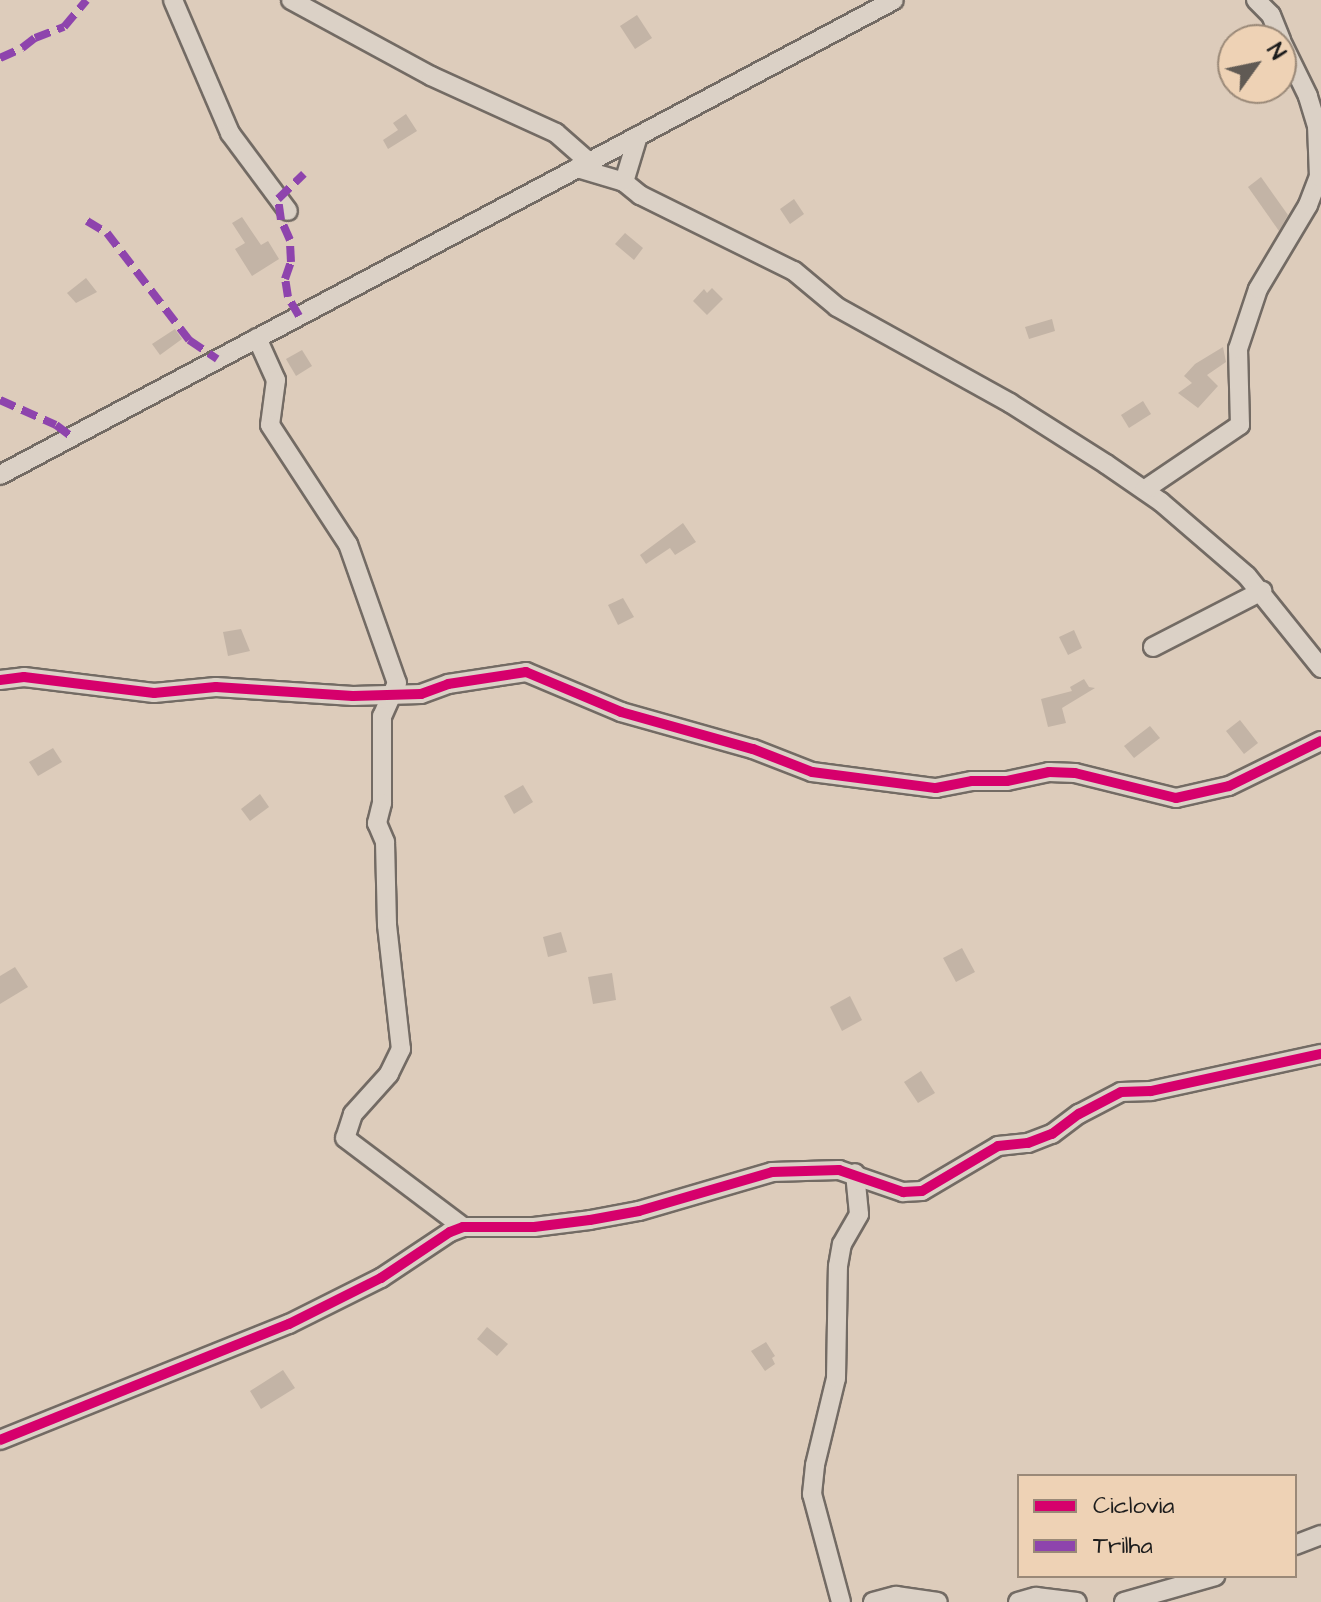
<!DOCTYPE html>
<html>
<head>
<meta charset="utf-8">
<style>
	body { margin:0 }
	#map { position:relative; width:1321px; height:1602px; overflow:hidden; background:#dcb; font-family:"Architects Daughter",sans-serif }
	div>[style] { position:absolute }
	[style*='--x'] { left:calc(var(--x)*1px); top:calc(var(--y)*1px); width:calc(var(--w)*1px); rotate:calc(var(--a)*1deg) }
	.building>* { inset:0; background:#c3b4a6 }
	.roads { filter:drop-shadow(2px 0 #736b64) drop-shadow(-2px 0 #736b64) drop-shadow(0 2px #736b64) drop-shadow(0 -2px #736b64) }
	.minor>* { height:18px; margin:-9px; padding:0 9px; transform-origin:9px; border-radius:9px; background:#dbd1c6 }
	.quiet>* { height:8px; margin-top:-4px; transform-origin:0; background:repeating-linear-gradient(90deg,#8e44ad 0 16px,transparent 0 24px) }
	.cycleway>* { height:10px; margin:-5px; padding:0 5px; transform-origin:5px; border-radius:5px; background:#d6006c }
	span { translate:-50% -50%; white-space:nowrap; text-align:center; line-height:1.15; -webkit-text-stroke:8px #eed2b5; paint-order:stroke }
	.legend { position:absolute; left:1017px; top:1474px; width:280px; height:104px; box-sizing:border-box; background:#eed2b5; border:2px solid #9a8978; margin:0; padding:10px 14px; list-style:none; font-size:24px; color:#1c1c1c }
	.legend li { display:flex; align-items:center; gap:16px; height:40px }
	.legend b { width:40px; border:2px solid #9a8978 }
	.north { position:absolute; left:1217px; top:24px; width:80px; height:80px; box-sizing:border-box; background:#eed2b5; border:2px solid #9a8978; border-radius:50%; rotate:57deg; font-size:22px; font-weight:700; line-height:32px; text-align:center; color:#1c1c1c }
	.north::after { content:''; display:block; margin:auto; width:28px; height:36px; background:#605a54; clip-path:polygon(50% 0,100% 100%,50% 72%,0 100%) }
</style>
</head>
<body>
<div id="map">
	<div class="building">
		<i style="clip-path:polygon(637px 15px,652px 38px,635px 49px,620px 26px)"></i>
		<i style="clip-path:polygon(406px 114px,417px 131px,388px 149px,383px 140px,398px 130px,393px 123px)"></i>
		<i style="clip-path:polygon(1261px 177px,1288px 215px,1279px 231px,1248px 187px)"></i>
		<i style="clip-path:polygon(794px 199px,804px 214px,790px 224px,780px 209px)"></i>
		<i style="clip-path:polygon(242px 217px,261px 245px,268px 241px,279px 259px,252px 276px,235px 249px,245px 243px,232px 223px)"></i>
		<i style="clip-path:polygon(625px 233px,643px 248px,634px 260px,615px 244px)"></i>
		<i style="clip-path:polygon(86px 278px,97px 292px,76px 303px,67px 293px)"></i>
		<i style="clip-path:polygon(712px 288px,723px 299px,707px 315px,693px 301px,704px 289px,707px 293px)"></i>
		<i style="clip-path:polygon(1052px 319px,1055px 331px,1029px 339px,1025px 327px)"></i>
		<i style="clip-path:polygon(175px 329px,182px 339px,160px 355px,152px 344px)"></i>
		<i style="clip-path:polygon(1223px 347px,1226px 362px,1207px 375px,1218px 386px,1198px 408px,1178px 393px,1192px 383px,1184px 376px,1195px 364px)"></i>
		<i style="clip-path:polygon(302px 350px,312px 366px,296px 376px,286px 359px)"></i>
		<i style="clip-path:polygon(1143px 401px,1151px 414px,1129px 428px,1121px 415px)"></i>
		<i style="clip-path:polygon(683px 523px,696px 542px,675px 555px,670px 548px,646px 564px,640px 555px)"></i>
		<i style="clip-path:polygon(623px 598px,634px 617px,618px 625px,608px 605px)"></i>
		<i style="clip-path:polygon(241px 629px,250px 651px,228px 656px,223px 632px)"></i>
		<i style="clip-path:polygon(1074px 630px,1082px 648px,1068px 655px,1059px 637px)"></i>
		<i style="clip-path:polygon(1084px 679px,1089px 687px,1095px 688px,1062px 708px,1066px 723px,1048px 727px,1041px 699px,1072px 691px,1070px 687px)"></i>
		<i style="clip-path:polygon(1240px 720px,1258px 743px,1244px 754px,1226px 731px)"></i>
		<i style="clip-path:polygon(1150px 726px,1160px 738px,1134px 758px,1124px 746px)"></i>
		<i style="clip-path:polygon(53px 748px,62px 762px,38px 776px,29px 762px)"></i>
		<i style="clip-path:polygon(523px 785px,533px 802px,514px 814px,504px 796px)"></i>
		<i style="clip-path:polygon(260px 794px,269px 807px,250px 821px,241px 809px)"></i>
		<i style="clip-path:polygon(561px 932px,567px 952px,548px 957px,543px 937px)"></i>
		<i style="clip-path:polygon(962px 948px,975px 972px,956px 982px,943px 958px)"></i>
		<i style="clip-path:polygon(15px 967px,28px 987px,0 1004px,0 976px)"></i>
		<i style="clip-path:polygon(612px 973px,616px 1000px,593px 1004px,588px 977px)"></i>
		<i style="clip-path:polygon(850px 996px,862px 1020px,842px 1031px,830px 1007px)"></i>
		<i style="clip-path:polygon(921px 1071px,935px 1093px,918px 1103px,904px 1082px)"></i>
		<i style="clip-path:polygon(487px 1327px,508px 1344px,497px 1356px,477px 1339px)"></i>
		<i style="clip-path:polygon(766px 1342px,775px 1356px,772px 1358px,775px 1364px,765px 1371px,751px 1351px)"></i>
		<i style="clip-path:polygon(283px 1370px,295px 1388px,261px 1409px,250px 1391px)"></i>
	</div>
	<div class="roads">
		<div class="minor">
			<i style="--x:173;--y:0;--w:145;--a:66.8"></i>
			<i style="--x:230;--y:133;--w:97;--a:53.4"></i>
			<i style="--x:291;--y:0;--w:159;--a:28.5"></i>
			<i style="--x:431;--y:76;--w:137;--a:24.5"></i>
			<i style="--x:556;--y:133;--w:44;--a:41.3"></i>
			<i style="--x:1256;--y:0;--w:21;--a:45"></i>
			<i style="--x:1271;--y:15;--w:27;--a:68"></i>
			<i style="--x:577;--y:168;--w:49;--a:16.6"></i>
			<i style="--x:624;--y:182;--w:21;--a:39"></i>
			<i style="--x:640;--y:195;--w:172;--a:26.3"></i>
			<i style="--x:794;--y:271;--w:56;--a:39.9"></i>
			<i style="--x:837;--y:307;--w:198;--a:29"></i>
			<i style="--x:1010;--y:403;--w:114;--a:32.4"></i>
			<i style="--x:1106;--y:464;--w:67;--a:34.6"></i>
			<i style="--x:1161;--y:502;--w:113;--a:40.7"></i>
			<i style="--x:1247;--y:576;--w:118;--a:51.2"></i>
			<i style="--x:624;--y:182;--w:48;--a:-73.1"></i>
			<i style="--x:257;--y:338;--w:46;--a:65.7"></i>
			<i style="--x:276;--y:380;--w:45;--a:97.6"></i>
			<i style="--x:270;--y:425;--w:142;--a:56.8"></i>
			<i style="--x:348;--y:544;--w:147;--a:70.6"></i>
			<i style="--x:397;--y:683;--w:36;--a:114"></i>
			<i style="--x:382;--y:716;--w:87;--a:90"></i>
			<i style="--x:382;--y:803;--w:21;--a:104"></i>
			<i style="--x:377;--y:823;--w:21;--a:67"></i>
			<i style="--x:385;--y:842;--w:83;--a:88.6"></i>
			<i style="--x:387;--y:925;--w:125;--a:83.6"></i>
			<i style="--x:401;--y:1049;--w:28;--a:116"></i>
			<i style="--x:389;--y:1074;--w:54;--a:132"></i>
			<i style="--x:353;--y:1114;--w:25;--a:108"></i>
			<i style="--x:345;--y:1138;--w:148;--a:37"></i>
			<i style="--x:0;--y:475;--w:1012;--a:-27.98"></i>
			<i style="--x:1144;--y:490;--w:116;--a:-34.1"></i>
			<i style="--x:1240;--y:425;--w:76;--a:-91.5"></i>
			<i style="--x:1238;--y:349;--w:63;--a:-71.6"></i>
			<i style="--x:1258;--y:289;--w:98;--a:-59.2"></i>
			<i style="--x:1308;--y:205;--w:30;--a:-69"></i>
			<i style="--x:1319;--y:177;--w:51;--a:-92.2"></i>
			<i style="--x:1317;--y:126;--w:31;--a:-107"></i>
			<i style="--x:1308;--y:96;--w:61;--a:-116.1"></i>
			<i style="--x:1153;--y:647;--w:123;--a:-27.2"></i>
			<i style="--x:0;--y:680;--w:24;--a:-7"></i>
			<i style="--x:24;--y:677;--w:131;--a:7"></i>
			<i style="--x:154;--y:693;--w:62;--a:-5.5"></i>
			<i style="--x:216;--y:687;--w:137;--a:3.8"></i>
			<i style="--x:353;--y:696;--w:68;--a:-1.7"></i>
			<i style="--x:421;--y:694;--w:29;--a:-20"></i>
			<i style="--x:448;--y:684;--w:79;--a:-8.7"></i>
			<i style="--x:526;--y:672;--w:103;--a:22.8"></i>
			<i style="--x:621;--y:712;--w:137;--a:15.7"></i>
			<i style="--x:753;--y:749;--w:63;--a:21.3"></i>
			<i style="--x:812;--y:772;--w:125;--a:7.4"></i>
			<i style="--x:936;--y:788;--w:37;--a:-11"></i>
			<i style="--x:972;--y:781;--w:35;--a:0"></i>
			<i style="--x:1007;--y:781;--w:43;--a:-12.1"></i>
			<i style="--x:1049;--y:772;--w:26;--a:2"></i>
			<i style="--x:1075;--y:773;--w:104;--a:13.9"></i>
			<i style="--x:1176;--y:798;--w:54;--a:-12.8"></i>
			<i style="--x:1229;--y:786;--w:102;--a:-26.1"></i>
			<i style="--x:0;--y:1440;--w:311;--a:-21.9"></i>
			<i style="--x:289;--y:1324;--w:103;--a:-26.6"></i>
			<i style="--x:381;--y:1278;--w:83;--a:-33.7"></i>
			<i style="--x:450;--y:1232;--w:14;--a:-21"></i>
			<i style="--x:463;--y:1227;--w:71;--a:0"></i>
			<i style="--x:534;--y:1227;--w:56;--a:-7.1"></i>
			<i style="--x:590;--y:1220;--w:50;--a:-10.4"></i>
			<i style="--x:639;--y:1211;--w:139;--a:-16.3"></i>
			<i style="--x:772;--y:1172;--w:67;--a:-1.7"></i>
			<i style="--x:839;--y:1170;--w:68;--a:19"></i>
			<i style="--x:903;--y:1192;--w:19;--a:-3"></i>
			<i style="--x:922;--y:1191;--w:88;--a:-30.6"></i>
			<i style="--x:998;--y:1146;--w:30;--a:-6"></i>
			<i style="--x:1028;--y:1143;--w:26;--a:-21"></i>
			<i style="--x:1052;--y:1134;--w:34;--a:-37"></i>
			<i style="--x:1079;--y:1114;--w:47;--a:-27.6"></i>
			<i style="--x:1121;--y:1092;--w:30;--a:-2"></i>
			<i style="--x:1151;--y:1091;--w:174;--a:-12.3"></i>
			<i style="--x:1295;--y:1545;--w:28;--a:-21"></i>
			<i style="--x:841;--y:1602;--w:112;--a:-105"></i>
			<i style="--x:812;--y:1494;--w:29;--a:-84"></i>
			<i style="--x:815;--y:1465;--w:89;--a:-76.4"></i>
			<i style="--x:836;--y:1378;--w:112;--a:-89"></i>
			<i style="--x:838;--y:1266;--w:22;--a:-80"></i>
			<i style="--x:842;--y:1244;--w:34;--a:-60"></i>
			<i style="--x:859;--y:1214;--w:41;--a:-95.6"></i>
			<i style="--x:873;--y:1602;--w:24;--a:-15"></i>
			<i style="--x:896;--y:1596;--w:42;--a:8.1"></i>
			<i style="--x:1018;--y:1602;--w:19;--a:-16"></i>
			<i style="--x:1036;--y:1597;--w:41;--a:7"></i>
			<i style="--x:1124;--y:1602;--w:95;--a:-15.9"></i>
		</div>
	</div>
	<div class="quiet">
		<i style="--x:0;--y:58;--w:24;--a:-24"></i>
		<i style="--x:22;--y:48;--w:16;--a:-38"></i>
		<i style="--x:35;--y:38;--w:31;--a:-21"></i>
		<i style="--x:64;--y:27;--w:35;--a:-50"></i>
		<i style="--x:87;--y:221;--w:23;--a:31"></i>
		<i style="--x:107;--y:233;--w:135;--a:52.5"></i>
		<i style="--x:189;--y:340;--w:34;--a:34"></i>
		<i style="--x:299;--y:316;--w:22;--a:-120"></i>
		<i style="--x:288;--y:297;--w:18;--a:-99"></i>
		<i style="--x:285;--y:279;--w:18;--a:-71"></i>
		<i style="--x:291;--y:262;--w:22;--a:-93"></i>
		<i style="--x:290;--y:240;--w:22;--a:-114"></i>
		<i style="--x:281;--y:220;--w:21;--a:-98"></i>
		<i style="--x:278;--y:199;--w:36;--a:-44"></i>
		<i style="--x:0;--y:400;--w:61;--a:24.1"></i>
		<i style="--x:56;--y:425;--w:20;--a:37"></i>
	</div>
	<div class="cycleway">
		<i style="--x:0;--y:680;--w:24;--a:-7"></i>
		<i style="--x:24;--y:677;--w:131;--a:7"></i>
		<i style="--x:154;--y:693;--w:62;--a:-5.5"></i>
		<i style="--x:216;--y:687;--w:137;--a:3.8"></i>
		<i style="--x:353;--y:696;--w:68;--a:-1.7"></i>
		<i style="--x:421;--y:694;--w:29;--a:-20"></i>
		<i style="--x:448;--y:684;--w:79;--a:-8.7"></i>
		<i style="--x:526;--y:672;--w:103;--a:22.8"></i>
		<i style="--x:621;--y:712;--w:137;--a:15.7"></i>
		<i style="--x:753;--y:749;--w:63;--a:21.3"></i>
		<i style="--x:812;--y:772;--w:125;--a:7.4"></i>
		<i style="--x:936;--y:788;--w:37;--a:-11"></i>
		<i style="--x:972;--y:781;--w:35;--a:0"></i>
		<i style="--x:1007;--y:781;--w:43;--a:-12.1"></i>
		<i style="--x:1049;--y:772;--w:26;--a:2"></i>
		<i style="--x:1075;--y:773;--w:104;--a:13.9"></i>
		<i style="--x:1176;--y:798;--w:54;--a:-12.8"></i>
		<i style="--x:1229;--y:786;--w:102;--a:-26.1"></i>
		<i style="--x:0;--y:1440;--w:311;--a:-21.9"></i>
		<i style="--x:289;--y:1324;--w:103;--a:-26.6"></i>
		<i style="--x:381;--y:1278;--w:83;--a:-33.7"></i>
		<i style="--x:450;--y:1232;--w:14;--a:-21"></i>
		<i style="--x:463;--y:1227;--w:71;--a:0"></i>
		<i style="--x:534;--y:1227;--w:56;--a:-7.1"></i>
		<i style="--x:590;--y:1220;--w:50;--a:-10.4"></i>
		<i style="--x:639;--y:1211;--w:139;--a:-16.3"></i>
		<i style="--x:772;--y:1172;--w:67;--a:-1.7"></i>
		<i style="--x:839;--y:1170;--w:68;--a:19"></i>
		<i style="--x:903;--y:1192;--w:19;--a:-3"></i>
		<i style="--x:922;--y:1191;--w:88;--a:-30.6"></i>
		<i style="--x:998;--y:1146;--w:30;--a:-6"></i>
		<i style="--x:1028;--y:1143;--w:26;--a:-21"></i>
		<i style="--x:1052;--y:1134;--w:34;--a:-37"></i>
		<i style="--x:1079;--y:1114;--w:47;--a:-27.6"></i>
		<i style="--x:1121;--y:1092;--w:30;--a:-2"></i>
		<i style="--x:1151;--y:1091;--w:174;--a:-12.3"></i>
	</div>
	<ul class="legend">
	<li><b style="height:10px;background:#d6006c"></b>Ciclovia</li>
	<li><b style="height:10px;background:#8e44ad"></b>Trilha</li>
	</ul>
	<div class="north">N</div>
</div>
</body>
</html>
